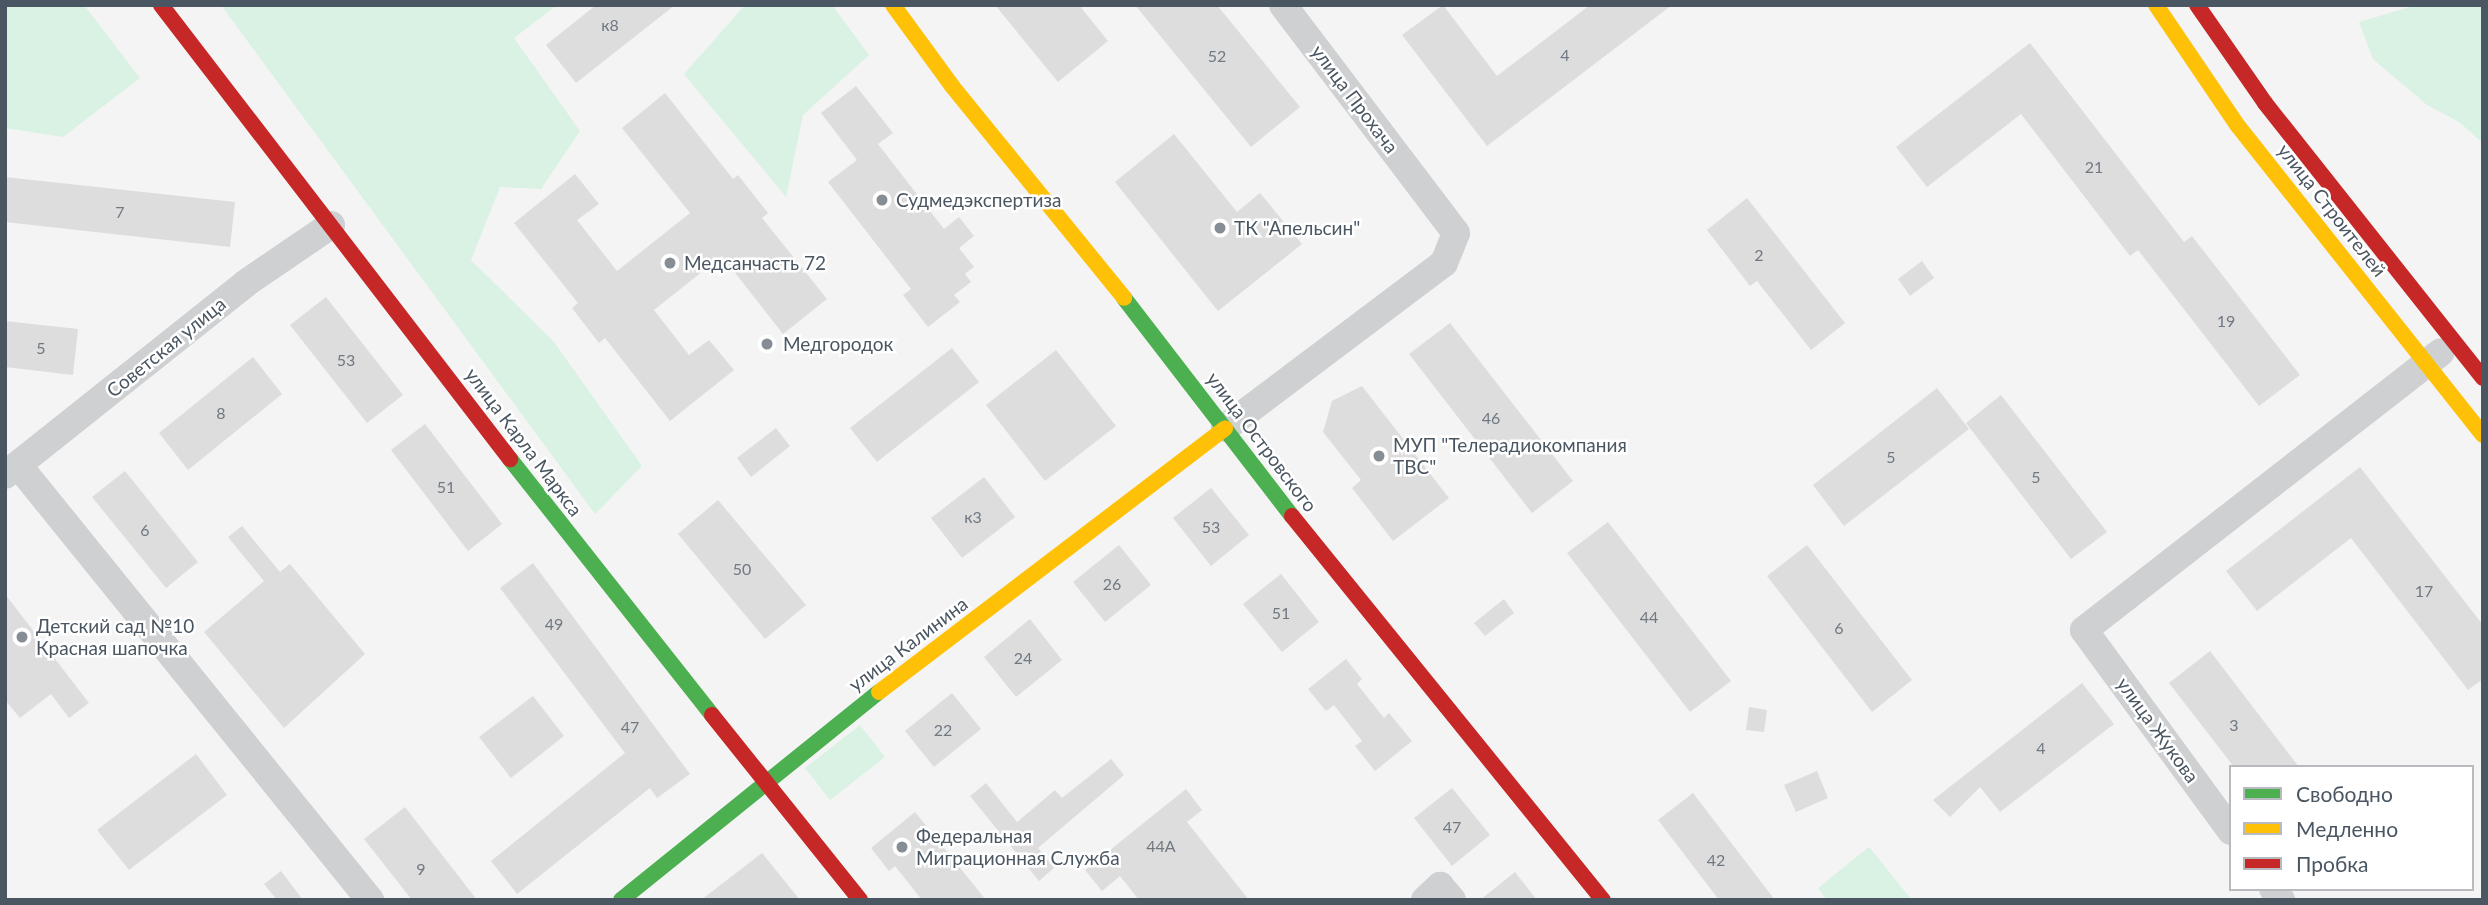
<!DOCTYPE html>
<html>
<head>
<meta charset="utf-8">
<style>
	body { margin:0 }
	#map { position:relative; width:2488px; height:905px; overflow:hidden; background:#f4f4f4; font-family:Lato,sans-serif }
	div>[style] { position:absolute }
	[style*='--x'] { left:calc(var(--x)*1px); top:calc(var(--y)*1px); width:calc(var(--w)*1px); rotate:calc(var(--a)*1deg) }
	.green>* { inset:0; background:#d9f2e3 }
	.building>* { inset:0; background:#ddddde }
	.street>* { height:28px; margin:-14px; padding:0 14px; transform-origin:14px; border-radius:14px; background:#ced0d2 }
	.fast>* { height:16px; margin:-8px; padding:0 8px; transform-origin:8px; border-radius:8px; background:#4caf50 }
	.slow>* { height:16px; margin:-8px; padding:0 8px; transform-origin:8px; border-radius:8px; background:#ffc107 }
	.jam>* { height:16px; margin:-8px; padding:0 8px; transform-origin:8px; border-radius:8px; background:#c62828 }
	.dots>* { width:19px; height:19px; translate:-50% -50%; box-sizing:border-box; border:4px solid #fff; border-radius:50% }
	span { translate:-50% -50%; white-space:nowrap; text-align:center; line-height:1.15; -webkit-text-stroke:5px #fff; paint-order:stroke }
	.number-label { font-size:16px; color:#707881 }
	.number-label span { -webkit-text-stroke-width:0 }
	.street-label { font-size:19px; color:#4a5661 }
	.poi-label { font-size:19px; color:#4a5661 }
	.left { translate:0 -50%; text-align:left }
	.frame { position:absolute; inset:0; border:7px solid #4a5661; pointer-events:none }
	.legend { position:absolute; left:2229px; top:765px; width:245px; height:126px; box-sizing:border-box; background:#fff; border:2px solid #b7bbc0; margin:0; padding:9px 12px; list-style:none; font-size:21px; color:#4a5661 }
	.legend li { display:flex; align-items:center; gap:14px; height:35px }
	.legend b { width:35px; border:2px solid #b7bbc0 }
</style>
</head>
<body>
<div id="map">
	<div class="green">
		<i style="clip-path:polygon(5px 5px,84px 5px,140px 78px,63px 137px,5px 128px)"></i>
		<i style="clip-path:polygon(221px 5px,557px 5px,514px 38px,580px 131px,541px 189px,500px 187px,471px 260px,554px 342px,642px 466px,595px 514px)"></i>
		<i style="clip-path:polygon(745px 5px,832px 5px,869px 55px,803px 115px,786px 197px,684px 74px)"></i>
		<i style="clip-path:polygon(2417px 5px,2483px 5px,2483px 143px,2459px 122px,2427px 105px,2373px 59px,2359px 22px)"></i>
		<i style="clip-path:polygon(860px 725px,885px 757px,830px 800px,805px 768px)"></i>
		<i style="clip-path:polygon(1869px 847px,1912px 900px,1827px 900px,1818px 888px)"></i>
	</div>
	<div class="building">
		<i style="clip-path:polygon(596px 5px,675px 5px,576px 83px,546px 45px)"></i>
		<i style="clip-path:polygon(995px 5px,1079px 5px,1108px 41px,1058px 82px)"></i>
		<i style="clip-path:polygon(1135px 5px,1217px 5px,1300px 107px,1251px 147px)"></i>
		<i style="clip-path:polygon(1443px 5px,1497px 76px,1590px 5px,1672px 5px,1487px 146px,1402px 35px)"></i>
		<i style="clip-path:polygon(2030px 43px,2184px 242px,2192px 236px,2300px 375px,2259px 406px,2138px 250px,2130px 256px,2021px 114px,1927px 187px,1896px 147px)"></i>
		<i style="clip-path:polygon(856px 86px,893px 133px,878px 144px,944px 229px,959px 217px,974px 236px,959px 248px,974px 267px,965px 274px,971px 282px,954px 295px,960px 302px,928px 327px,903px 295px,911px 289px,828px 182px,857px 160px,821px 113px)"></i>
		<i style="clip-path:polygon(665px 93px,733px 179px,738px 175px,768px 213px,762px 218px,827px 299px,783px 334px,722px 256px,654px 310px,689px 355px,709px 340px,734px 370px,670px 421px,605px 338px,599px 343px,572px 308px,578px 303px,514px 223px,575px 174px,599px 204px,577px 220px,617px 271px,690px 213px,622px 128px)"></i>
		<i style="clip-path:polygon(1174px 134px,1237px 212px,1260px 193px,1302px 244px,1218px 311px,1115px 182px)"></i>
		<i style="clip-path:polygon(5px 177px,235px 202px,230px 247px,5px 222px)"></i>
		<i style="clip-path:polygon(1747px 198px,1845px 323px,1811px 350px,1757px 281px,1750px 286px,1707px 230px)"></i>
		<i style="clip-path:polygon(1922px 261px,1934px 278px,1910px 296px,1898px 279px)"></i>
		<i style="clip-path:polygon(326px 297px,403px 395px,367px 423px,290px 325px)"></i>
		<i style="clip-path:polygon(5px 321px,78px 329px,73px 375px,5px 367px)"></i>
		<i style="clip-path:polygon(1450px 323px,1573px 481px,1532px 513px,1409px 354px)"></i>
		<i style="clip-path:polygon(952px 348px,979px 382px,877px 462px,850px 428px)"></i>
		<i style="clip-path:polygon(1056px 350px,1116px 426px,1045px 481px,986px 405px)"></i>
		<i style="clip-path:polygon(253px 357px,282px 394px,188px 470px,159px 433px)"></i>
		<i style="clip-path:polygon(1362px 386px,1449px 498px,1393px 541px,1352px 488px,1361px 480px,1323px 432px,1332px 401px)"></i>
		<i style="clip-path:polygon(1937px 388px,1969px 429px,1844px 526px,1813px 485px)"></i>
		<i style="clip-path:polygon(2001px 395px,2107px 532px,2071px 559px,1966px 423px)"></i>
		<i style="clip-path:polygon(425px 424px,502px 524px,468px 551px,391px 450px)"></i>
		<i style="clip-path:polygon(776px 428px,790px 446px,751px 477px,737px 458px)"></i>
		<i style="clip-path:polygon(2360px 467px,2483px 625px,2483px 679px,2468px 690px,2351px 538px,2257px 611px,2226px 571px)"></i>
		<i style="clip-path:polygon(125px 471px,198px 562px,166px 588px,92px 497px)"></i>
		<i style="clip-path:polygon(984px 477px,1015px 517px,962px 558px,931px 518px)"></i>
		<i style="clip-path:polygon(1211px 488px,1249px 535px,1211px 566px,1173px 518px)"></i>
		<i style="clip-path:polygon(718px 500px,806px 605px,765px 639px,678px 534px)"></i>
		<i style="clip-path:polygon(1608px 522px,1731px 681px,1690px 712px,1567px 553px)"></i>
		<i style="clip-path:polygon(242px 526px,280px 572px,290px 564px,365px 654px,284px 728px,204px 632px,264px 581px,228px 537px)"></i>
		<i style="clip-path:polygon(1119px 545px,1151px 585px,1105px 622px,1073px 582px)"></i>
		<i style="clip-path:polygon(1807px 545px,1912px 680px,1872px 712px,1767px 576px)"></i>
		<i style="clip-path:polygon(533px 563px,690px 774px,657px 798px,650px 788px,517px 894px,491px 861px,625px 753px,500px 588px)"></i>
		<i style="clip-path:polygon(1281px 574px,1319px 622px,1282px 652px,1243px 604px)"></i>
		<i style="clip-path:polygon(5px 594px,89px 703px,69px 718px,51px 694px,20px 718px,5px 700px)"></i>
		<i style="clip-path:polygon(1504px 599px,1514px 613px,1485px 636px,1474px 623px)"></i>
		<i style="clip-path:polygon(1030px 619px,1062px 660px,1016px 697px,984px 657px)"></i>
		<i style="clip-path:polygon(2210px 651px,2299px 767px,2234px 767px,2169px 683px)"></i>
		<i style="clip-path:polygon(1346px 659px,1362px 679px,1357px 684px,1384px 718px,1389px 713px,1412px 741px,1375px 771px,1355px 746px,1362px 741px,1334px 705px,1326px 711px,1308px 689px)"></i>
		<i style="clip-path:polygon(2082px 683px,2114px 724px,2000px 812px,1980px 787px,1950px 817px,1933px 800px)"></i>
		<i style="clip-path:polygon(952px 693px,981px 729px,934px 767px,905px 731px)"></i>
		<i style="clip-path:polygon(533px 696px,564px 736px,511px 778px,479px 737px)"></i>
		<i style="clip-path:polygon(1749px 707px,1767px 710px,1764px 732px,1746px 730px)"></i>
		<i style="clip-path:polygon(196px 754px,227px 795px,129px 870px,97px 830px)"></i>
		<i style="clip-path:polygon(1111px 759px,1124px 775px,1038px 848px,1054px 868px,1039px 881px,970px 796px,986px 783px,1017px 822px,1055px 790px,1062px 798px)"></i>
		<i style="clip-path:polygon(1817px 771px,1828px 798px,1796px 812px,1784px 785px)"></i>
		<i style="clip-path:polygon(1452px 788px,1490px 835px,1452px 866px,1414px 818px)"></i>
		<i style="clip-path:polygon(1186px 789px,1202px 810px,1187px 822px,1249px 900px,1139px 900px,1120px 876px,1102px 891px,1085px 870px)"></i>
		<i style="clip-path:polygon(1693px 793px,1775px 900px,1719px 900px,1658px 820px)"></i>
		<i style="clip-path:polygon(405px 807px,477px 900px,412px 900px,364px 839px)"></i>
		<i style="clip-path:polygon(915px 812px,986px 900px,922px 900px,895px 866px,889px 871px,871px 848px)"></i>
		<i style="clip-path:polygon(762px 853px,800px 900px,701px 900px)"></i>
		<i style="clip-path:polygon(281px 871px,303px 900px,277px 900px,264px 884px)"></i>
		<i style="clip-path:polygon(1515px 872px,1537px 900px,1480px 900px)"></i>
	</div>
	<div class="street">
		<i style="--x:1225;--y:428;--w:274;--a:-37"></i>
		<i style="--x:1444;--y:263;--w:32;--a:-68"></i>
		<i style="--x:1456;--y:233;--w:286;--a:-127.2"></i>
		<i style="--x:18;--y:465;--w:560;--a:51.02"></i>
		<i style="--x:5;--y:475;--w:308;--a:-38.5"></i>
		<i style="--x:246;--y:283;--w:103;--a:-34.3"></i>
		<i style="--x:2231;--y:831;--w:249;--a:-126.2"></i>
		<i style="--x:2084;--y:630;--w:452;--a:-37.9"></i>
		<i style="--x:2273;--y:889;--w:14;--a:54"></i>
		<i style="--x:1425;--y:900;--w:21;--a:-43"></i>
		<i style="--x:1440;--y:886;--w:18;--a:49"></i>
	</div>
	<div class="fast">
		<i style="--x:1124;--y:298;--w:275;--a:52.4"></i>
		<i style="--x:510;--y:459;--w:326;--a:51.7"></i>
		<i style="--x:621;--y:900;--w:331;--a:-38.9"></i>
	</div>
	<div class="slow">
		<i style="--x:893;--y:5;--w:100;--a:53.9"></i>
		<i style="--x:952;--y:86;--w:273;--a:50.9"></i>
		<i style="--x:2156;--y:5;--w:146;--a:55.9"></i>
		<i style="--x:2238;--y:126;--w:394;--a:51.6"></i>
		<i style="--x:879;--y:692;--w:435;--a:-37.3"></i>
	</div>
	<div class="jam">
		<i style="--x:161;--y:5;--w:573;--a:52.45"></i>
		<i style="--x:2197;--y:5;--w:119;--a:55.2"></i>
		<i style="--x:2265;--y:103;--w:351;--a:51.6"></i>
		<i style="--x:1292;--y:516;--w:494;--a:51"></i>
		<i style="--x:712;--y:715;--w:237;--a:51.3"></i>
	</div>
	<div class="dots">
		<i style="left:882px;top:200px;background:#868d94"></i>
		<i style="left:1220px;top:228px;background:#868d94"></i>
		<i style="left:670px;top:263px;background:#868d94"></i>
		<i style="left:767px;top:344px;background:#868d94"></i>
		<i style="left:1379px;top:456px;background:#868d94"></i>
		<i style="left:22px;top:637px;background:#868d94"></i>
		<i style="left:902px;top:847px;background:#868d94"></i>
	</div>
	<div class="number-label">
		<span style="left:610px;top:25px">к8</span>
		<span style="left:1565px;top:55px">4</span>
		<span style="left:1217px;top:56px">52</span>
		<span style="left:2094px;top:167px">21</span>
		<span style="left:120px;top:212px">7</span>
		<span style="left:1759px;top:255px">2</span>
		<span style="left:2226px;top:321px">19</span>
		<span style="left:41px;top:348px">5</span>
		<span style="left:346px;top:360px">53</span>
		<span style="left:221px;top:413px">8</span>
		<span style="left:1491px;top:418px">46</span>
		<span style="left:1891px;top:457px">5</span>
		<span style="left:2036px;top:477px">5</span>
		<span style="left:446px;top:487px">51</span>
		<span style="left:973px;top:517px">к3</span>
		<span style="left:1211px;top:527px">53</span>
		<span style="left:145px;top:530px">6</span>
		<span style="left:742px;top:569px">50</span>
		<span style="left:1112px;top:584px">26</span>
		<span style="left:2424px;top:591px">17</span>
		<span style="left:1281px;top:613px">51</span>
		<span style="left:1649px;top:617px">44</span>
		<span style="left:554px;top:624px">49</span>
		<span style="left:1839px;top:628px">6</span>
		<span style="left:1023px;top:658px">24</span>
		<span style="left:2234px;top:725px">3</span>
		<span style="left:630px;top:727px">47</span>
		<span style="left:943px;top:730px">22</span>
		<span style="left:2041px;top:748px">4</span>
		<span style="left:1452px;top:827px">47</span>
		<span style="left:1161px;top:846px">44А</span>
		<span style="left:1716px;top:860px">42</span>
		<span style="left:421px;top:869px">9</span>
	</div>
	<div class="street-label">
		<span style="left:1355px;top:99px;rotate:53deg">улица Прохача</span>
		<span style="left:2332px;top:210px;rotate:52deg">улица Строителей</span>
		<span style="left:166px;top:347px;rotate:-39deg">Советская улица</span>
		<span style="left:524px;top:442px;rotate:53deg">улица Карла Маркса</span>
		<span style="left:1262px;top:442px;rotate:53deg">улица Островского</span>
		<span style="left:908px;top:644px;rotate:-37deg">улица Калинина</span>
		<span style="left:2158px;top:730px;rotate:54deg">улица Жукова</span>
	</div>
	<div class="poi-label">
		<span class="left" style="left:896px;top:200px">Судмедэкспертиза</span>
		<span class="left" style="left:1234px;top:228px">ТК "Апельсин"</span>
		<span class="left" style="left:684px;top:263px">Медсанчасть 72</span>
		<span class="left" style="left:783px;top:344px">Медгородок</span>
		<span class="left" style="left:1393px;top:456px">МУП "Телерадиокомпания<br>ТВС"</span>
		<span class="left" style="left:36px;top:637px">Детский сад №10<br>Красная шапочка</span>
		<span class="left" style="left:916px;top:847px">Федеральная<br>Миграционная Служба</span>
	</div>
	<div class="frame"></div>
	<ul class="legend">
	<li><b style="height:9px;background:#4caf50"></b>Свободно</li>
	<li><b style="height:9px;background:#ffc107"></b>Медленно</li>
	<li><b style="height:9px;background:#c62828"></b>Пробка</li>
	</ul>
</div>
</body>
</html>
